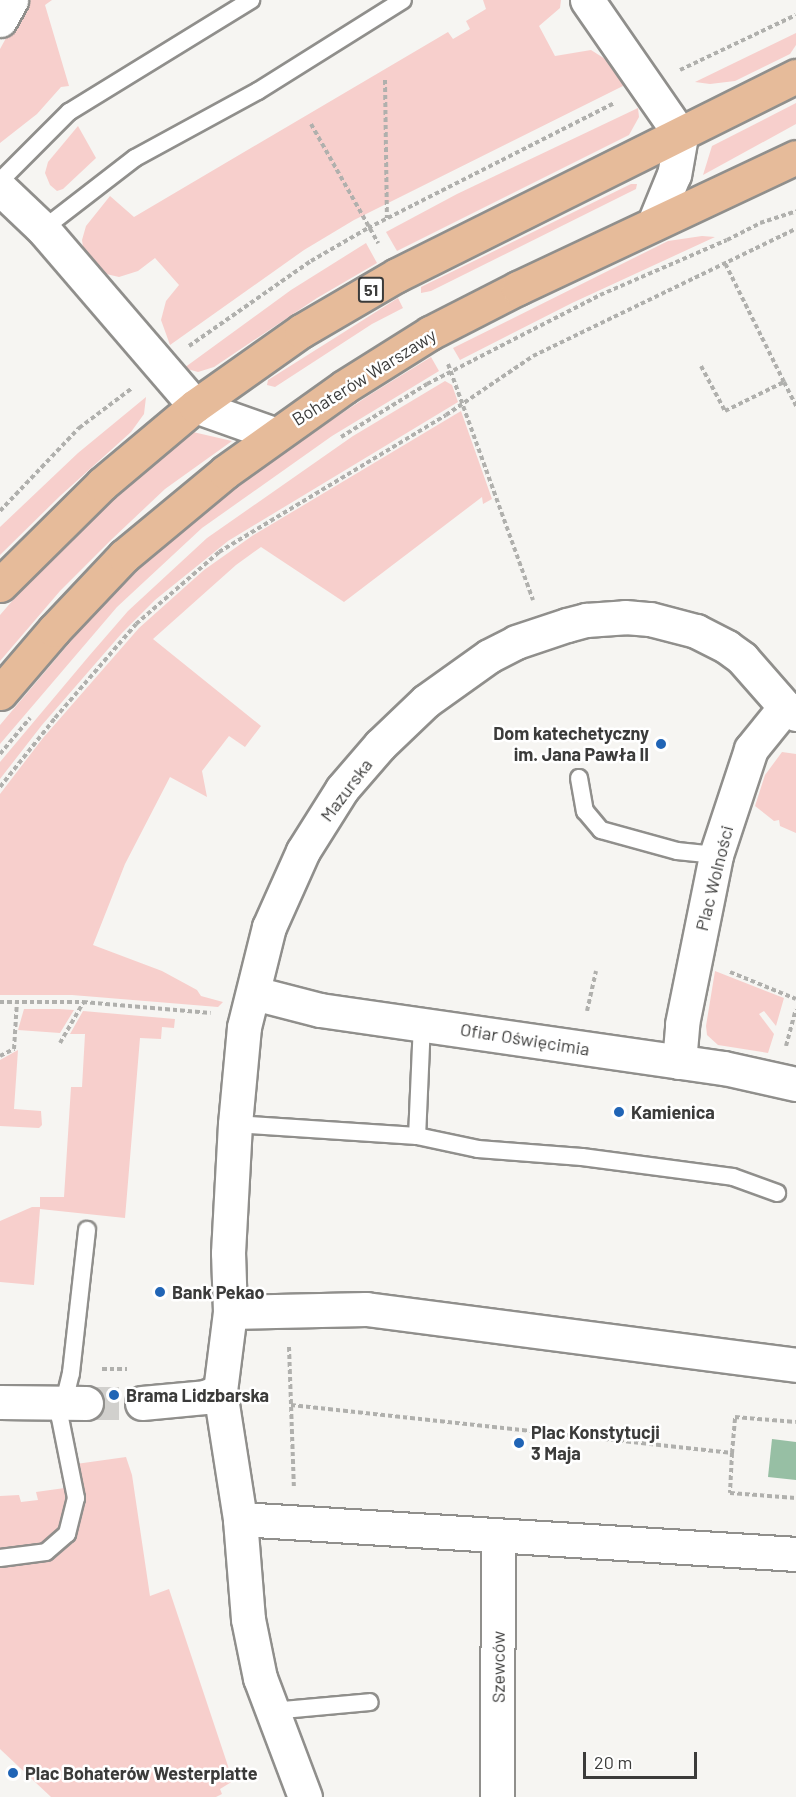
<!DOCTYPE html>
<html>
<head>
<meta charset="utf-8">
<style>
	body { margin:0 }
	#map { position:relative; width:796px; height:1797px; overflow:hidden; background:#f6f5f2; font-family:Barlow,sans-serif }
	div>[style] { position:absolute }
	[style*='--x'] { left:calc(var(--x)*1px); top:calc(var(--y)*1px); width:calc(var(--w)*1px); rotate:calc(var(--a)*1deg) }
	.green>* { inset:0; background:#f7cfcc }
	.water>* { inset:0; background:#97bfa4 }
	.street-tunnel>* { height:33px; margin-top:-16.5px; transform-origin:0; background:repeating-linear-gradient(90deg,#d1d0cd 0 33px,transparent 0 49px) }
	.path>* { height:4px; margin-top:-2px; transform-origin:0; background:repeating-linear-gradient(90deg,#b0b0ad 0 4.5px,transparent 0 7.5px) }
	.roads { filter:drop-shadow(2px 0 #908f8c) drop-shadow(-2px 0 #908f8c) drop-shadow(0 2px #908f8c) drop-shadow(0 -2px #908f8c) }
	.lane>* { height:16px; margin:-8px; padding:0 8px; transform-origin:8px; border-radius:8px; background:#fff }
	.street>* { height:33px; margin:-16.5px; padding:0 16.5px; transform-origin:16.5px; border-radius:16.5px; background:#fff }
	.primary>* { height:33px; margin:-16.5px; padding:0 16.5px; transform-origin:16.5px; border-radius:16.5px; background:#e6bb9a }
	.dots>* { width:16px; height:16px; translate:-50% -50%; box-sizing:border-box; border:3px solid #fff; border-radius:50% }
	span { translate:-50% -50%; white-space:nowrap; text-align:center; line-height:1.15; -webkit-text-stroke:5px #fff; paint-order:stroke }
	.shield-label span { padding:2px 4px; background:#fff; border:2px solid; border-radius:4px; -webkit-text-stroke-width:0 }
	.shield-label { font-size:16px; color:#3b3b3a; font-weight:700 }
	.street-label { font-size:18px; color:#3b3b3a }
	.poi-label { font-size:18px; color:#3b3b3a; font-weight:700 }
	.right { translate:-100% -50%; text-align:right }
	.left { translate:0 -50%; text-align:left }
	.scale { position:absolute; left:583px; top:1752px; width:114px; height:27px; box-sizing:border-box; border:3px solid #3b3b3a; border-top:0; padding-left:8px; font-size:18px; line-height:21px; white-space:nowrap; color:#3b3b3a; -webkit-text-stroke:4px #fff; paint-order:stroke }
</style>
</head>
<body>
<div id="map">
	<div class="green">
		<i style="clip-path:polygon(27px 0,52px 0,45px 5px,69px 86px,61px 87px,37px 114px,0 143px,0 49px)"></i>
		<i style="clip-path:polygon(483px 0,561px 0,560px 8px,539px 26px,555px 56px,591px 50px,610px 62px,625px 85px,354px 220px,304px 250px,170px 345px,161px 320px,166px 301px,179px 285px,155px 258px,138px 271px,119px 277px,102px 273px,84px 254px,82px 240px,86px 226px,110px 196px,134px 217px,448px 32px,453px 39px,470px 29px,466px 21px,486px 9px)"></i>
		<i style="clip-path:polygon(796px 33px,796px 45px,790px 54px,735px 81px,710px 84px,695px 82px)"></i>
		<i style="clip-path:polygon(796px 103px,796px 124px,703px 175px,712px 146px)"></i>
		<i style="clip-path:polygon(638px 108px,639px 117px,629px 135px,397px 251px,386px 232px,457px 194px)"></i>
		<i style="clip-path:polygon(78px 126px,96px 158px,63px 189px,57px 191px,50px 185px,45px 173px,48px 162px)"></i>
		<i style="clip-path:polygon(631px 184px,637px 184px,636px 189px,431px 291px,421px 293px,421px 287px,425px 285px)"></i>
		<i style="clip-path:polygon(702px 236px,715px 237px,572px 303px,460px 360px,453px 348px,668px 241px)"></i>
		<i style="clip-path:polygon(366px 243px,377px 263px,317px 298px,214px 367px,198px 372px,184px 368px,291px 290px)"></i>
		<i style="clip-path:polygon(398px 298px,403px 308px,372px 324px,275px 387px,267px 385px,268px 380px)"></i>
		<i style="clip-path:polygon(431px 357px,439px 371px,332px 436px,202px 528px,117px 607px,0 744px,0 725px,87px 622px,139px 569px,223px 498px,294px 445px,371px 394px)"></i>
		<i style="clip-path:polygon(445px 381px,452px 385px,458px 402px,228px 541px,155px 600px,122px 633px,42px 725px,0 779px,0 762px,89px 656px,128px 611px,207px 538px,353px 436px)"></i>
		<i style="clip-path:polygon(146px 397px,144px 414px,131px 432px,60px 496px,0 555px,0 527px,78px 453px)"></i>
		<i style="clip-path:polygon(461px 411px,492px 499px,483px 504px,482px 497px,344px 602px,261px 547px,236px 565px,153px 639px,261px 726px,245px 747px,229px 736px,202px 771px,207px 797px,170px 777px,125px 864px,93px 945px,162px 971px,197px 990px,201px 996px,223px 1002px,218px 1007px,72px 995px,0 995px,0 794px,43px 738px,139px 628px,204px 570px,252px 536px)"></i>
		<i style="clip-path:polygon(193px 432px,232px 441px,165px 489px,111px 540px,60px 591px,0 661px,0 615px,33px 577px,107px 505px)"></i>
		<i style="clip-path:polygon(782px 752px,796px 754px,796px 833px,780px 826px,779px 820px,774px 821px,755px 806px,765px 775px)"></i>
		<i style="clip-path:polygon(715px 971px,784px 998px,776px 1026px,764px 1011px,759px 1014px,774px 1034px,768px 1053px,718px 1045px,707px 1035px,706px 1026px)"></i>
		<i style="clip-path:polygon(24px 1009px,59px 1009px,74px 1010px,60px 1033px,18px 1030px)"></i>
		<i style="clip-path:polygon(83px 1011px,175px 1019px,174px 1028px,162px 1027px,161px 1039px,140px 1038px,125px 1218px,40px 1209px,34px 1285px,0 1282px,0 1221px,32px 1207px,40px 1207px,40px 1197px,64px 1197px,71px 1087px,82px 1087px,85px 1034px,70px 1034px)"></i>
		<i style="clip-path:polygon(18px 1050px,14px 1109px,41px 1111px,42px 1125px,39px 1128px,0 1126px,0 1060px)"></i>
		<i style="clip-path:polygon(126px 1457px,132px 1475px,150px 1596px,169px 1589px,233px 1781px,220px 1789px,222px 1794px,216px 1797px,51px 1797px,0 1749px,0 1496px,19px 1495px,21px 1502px,38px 1500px,36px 1492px,79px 1486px,76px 1464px)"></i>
	</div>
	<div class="water">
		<i style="clip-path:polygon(772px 1439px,796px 1442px,796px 1480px,768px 1477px)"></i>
	</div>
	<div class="street-tunnel">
		<i style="--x:86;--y:1403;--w:56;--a:0"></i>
	</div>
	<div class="path">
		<i style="--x:680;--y:70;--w:128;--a:-25.4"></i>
		<i style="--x:385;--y:80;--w:138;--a:89.2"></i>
		<i style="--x:311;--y:124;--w:137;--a:60.6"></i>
		<i style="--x:189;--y:346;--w:149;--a:-34.9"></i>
		<i style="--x:311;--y:261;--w:66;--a:-30.1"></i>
		<i style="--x:368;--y:228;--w:276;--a:-26.9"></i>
		<i style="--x:448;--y:364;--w:251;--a:70.2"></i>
		<i style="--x:701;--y:366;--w:51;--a:61.9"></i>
		<i style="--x:725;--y:411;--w:66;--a:-26.2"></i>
		<i style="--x:784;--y:382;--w:131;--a:-116.4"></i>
		<i style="--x:784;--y:382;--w:27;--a:63"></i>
		<i style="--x:341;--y:437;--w:101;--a:-31.6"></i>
		<i style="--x:427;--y:384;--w:195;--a:-27.2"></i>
		<i style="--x:600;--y:295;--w:138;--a:-23.4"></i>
		<i style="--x:727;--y:240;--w:37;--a:-27"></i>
		<i style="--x:760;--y:223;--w:38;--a:-18"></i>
		<i style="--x:0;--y:511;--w:115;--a:-46.4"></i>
		<i style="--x:79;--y:428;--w:66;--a:-37"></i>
		<i style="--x:0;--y:754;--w:47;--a:-50.2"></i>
		<i style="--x:0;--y:787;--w:88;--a:-51.4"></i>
		<i style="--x:55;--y:718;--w:124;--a:-49.2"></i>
		<i style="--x:136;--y:624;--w:110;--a:-40.9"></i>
		<i style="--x:219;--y:552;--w:265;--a:-31.1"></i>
		<i style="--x:446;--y:415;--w:105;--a:-34.1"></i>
		<i style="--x:533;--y:356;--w:292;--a:-25.8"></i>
		<i style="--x:730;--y:972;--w:71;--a:22.2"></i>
		<i style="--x:0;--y:1002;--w:83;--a:0"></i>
		<i style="--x:83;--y:1002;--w:128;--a:4.9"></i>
		<i style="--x:587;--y:1011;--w:41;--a:-77.3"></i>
		<i style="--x:60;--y:1043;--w:46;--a:-60.1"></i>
		<i style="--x:786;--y:1046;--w:38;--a:-75"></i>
		<i style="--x:0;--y:1056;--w:16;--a:-27"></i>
		<i style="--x:14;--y:1049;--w:48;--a:-86.4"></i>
		<i style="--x:289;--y:1347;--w:140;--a:88"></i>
		<i style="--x:102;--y:1369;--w:25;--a:0"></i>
		<i style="--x:291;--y:1405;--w:444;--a:6.2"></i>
		<i style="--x:732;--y:1453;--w:40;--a:92.9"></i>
		<i style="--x:730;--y:1493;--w:66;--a:4.3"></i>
		<i style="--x:732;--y:1453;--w:36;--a:-85"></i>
		<i style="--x:735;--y:1417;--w:61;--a:4.7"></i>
	</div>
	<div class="roads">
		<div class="lane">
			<i style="--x:0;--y:181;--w:98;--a:-45"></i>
			<i style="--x:69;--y:112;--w:214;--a:-31.6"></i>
			<i style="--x:43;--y:229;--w:116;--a:-37.7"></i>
			<i style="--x:135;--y:158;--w:140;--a:-28.6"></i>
			<i style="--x:258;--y:91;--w:171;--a:-32.1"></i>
			<i style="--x:579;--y:778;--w:34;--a:80"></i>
			<i style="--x:585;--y:811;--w:25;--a:50"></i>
			<i style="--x:601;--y:830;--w:79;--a:15.4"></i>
			<i style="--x:677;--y:851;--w:39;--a:6"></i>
			<i style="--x:422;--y:1023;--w:113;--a:92.5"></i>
			<i style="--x:417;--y:1136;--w:62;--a:12"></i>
			<i style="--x:478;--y:1149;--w:104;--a:4.4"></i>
			<i style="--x:582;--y:1157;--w:152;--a:7.5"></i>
			<i style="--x:733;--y:1177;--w:47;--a:20"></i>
			<i style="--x:235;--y:1124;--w:182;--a:3.8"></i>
			<i style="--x:0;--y:1558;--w:46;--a:-7.4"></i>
			<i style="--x:46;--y:1552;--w:28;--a:-41"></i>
			<i style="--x:67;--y:1534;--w:37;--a:-76"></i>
			<i style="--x:76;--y:1498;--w:82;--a:-101.3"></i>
			<i style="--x:60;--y:1418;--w:46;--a:-76.3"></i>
			<i style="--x:71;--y:1373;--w:144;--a:-83.6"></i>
			<i style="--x:272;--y:1711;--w:98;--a:-5.2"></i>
		</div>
		<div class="street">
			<i style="--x:587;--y:0;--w:165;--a:55.3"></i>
			<i style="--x:681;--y:136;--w:39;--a:100"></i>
			<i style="--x:674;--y:174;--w:53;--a:112.2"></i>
			<i style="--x:0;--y:20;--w:23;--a:-61"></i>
			<i style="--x:0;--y:188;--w:59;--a:43.6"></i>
			<i style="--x:43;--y:229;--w:233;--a:49.3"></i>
			<i style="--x:195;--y:406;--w:84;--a:19.5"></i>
			<i style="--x:254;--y:993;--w:68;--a:14.4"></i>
			<i style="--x:320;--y:1010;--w:408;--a:8.2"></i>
			<i style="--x:724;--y:1068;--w:74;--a:12.5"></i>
			<i style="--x:679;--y:1062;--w:38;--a:-85"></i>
			<i style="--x:682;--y:1024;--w:172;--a:-78.6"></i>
			<i style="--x:716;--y:855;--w:112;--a:-71.7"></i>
			<i style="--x:751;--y:749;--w:54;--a:-51"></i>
			<i style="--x:230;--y:1312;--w:136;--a:-1.3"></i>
			<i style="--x:366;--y:1309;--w:434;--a:7.4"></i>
			<i style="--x:0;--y:1402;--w:86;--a:0.7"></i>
			<i style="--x:142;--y:1403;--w:63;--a:-5.4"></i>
			<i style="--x:205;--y:1397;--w:16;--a:-22"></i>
			<i style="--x:240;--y:1519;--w:557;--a:3.6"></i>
			<i style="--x:305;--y:1797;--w:127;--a:-110.7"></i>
			<i style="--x:260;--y:1678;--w:60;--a:-101.5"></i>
			<i style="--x:248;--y:1619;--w:100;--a:-94.6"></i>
			<i style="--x:240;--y:1519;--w:130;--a:-98.9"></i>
			<i style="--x:220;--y:1391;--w:80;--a:-82.8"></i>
			<i style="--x:230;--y:1312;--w:59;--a:-91.9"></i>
			<i style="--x:228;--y:1253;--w:129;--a:-86.9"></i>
			<i style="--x:235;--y:1124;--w:97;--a:-84.7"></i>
			<i style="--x:244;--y:1027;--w:103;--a:-76"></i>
			<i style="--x:269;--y:927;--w:83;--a:-65.9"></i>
			<i style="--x:303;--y:851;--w:73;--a:-57.8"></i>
			<i style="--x:342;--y:789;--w:58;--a:-49.2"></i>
			<i style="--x:380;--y:745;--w:64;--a:-43.7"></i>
			<i style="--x:426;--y:701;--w:77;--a:-35.5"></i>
			<i style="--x:489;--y:656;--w:30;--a:-27"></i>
			<i style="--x:516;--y:642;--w:54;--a:-18.4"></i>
			<i style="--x:567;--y:625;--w:20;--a:-15"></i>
			<i style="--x:586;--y:620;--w:39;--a:-4"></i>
			<i style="--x:625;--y:617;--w:25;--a:5"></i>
			<i style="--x:650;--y:619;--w:48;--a:14.6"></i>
			<i style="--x:696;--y:631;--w:35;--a:27"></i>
			<i style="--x:727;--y:647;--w:19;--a:36"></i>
			<i style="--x:742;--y:658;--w:65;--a:48.7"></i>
			<i style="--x:785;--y:707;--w:13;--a:32"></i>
			<i style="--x:497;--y:1797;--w:260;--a:-89.8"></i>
		</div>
		<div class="primary">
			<i style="--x:0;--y:585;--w:144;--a:-44.7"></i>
			<i style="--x:102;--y:484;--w:121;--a:-40"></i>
			<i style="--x:195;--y:406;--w:130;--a:-35.3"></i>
			<i style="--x:301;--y:331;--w:111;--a:-30.3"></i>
			<i style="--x:397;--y:275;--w:446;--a:-26.5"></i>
			<i style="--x:0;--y:693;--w:83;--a:-49.4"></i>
			<i style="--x:54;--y:630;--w:102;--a:-46.6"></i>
			<i style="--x:124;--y:556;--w:131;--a:-39.7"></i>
			<i style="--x:225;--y:472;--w:146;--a:-35.5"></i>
			<i style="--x:344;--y:387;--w:102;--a:-32.1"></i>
			<i style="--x:430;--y:333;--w:99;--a:-27.1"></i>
			<i style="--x:518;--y:288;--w:307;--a:-25.2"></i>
		</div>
	</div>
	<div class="dots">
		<i style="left:661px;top:744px;background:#2064b5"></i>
		<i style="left:619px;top:1112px;background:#2064b5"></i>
		<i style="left:160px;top:1292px;background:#2064b5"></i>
		<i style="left:114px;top:1395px;background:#2064b5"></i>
		<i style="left:519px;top:1443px;background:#2064b5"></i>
		<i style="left:13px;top:1773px;background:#2064b5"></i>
	</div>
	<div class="shield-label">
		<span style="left:371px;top:290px">51</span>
	</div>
	<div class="street-label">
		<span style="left:364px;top:377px;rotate:-32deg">Bohaterów Warszawy</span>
		<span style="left:346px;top:790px;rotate:-53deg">Mazurska</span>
		<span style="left:714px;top:878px;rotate:-76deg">Plac Wolności</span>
		<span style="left:525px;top:1039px;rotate:9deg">Ofiar Oświęcimia</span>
		<span style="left:498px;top:1667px;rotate:-90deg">Szewców</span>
	</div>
	<div class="poi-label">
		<span class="right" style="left:649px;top:744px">Dom katechetyczny<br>im. Jana Pawła II</span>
		<span class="left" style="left:631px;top:1112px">Kamienica</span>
		<span class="left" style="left:172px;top:1292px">Bank Pekao</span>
		<span class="left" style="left:126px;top:1395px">Brama Lidzbarska</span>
		<span class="left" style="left:531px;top:1443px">Plac Konstytucji<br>3 Maja</span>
		<span class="left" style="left:25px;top:1773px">Plac Bohaterów Westerplatte</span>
	</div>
	<div class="scale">20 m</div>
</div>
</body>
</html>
